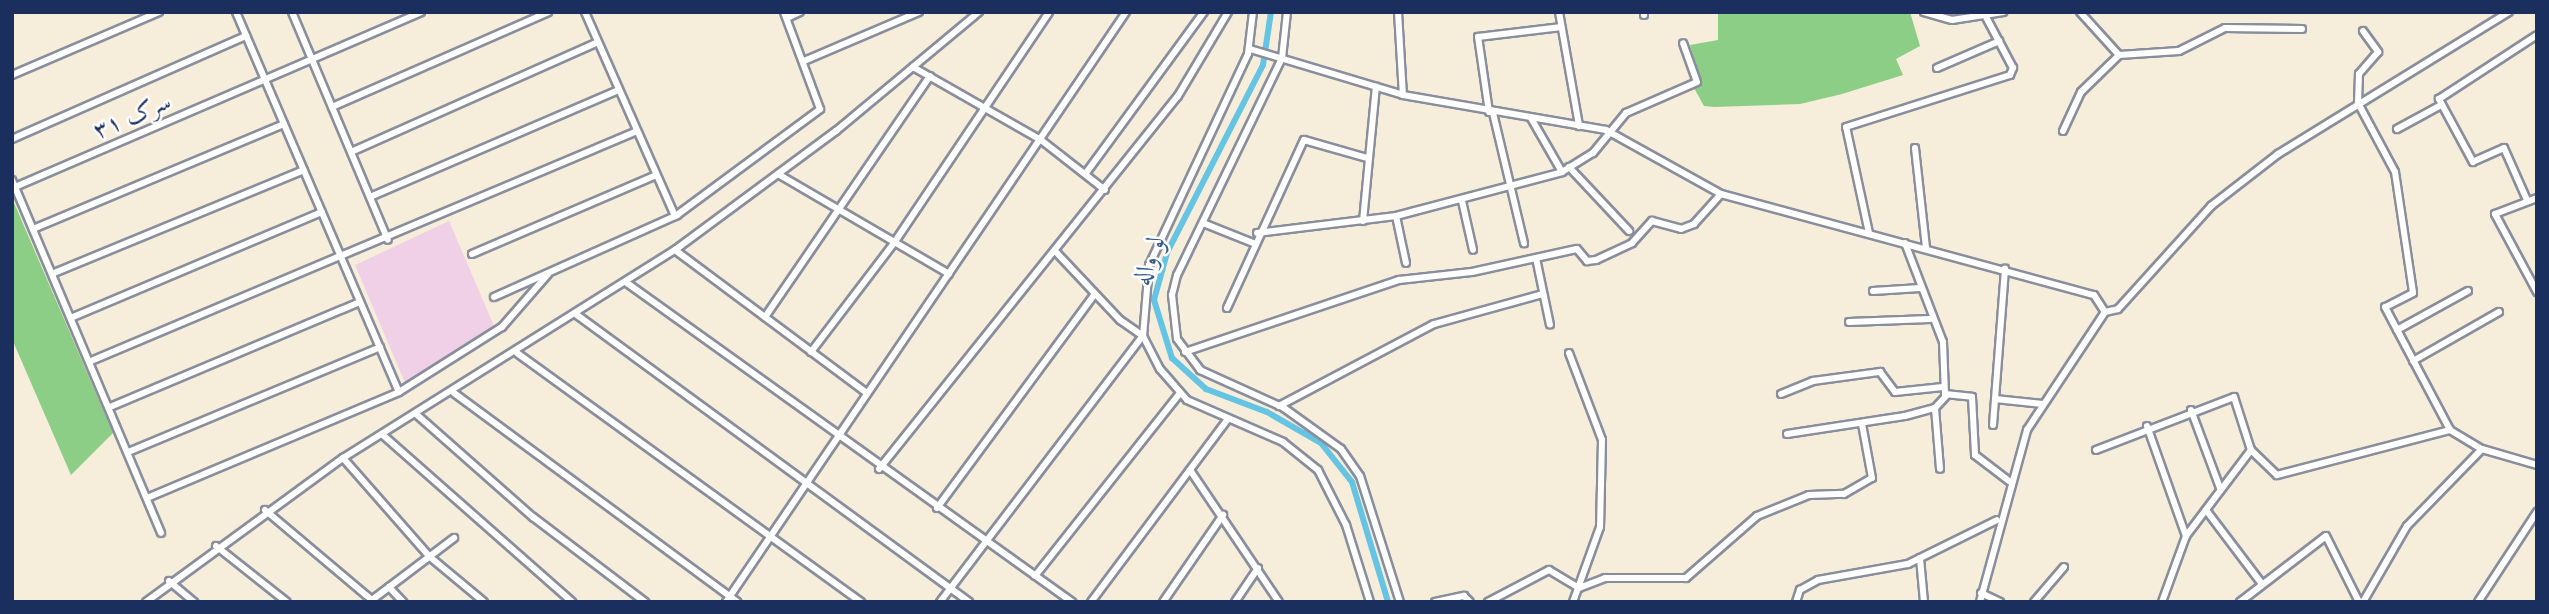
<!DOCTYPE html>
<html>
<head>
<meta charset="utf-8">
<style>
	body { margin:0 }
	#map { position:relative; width:2549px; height:614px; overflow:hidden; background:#f6edda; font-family:Cardo,Amiri,serif }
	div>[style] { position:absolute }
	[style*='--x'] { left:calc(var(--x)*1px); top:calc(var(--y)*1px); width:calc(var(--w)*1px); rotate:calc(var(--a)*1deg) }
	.built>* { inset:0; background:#efd0e6 }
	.green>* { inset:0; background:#8cce86 }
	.canal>* { height:6px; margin:-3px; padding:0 3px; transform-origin:3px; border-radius:3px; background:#65c3e3 }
	.roads { filter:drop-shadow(2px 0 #888e9c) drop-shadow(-2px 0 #888e9c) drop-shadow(0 2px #888e9c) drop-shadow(0 -2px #888e9c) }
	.minor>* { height:6px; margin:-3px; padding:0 3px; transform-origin:3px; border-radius:3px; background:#fff }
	span { translate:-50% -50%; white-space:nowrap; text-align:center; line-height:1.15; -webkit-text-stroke:5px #fff; paint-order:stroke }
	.street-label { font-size:24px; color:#1b2f5e }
	.water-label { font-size:26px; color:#315b86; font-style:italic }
	.frame { position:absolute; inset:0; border:14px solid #1b2f5e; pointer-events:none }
</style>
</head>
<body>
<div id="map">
	<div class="built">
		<i style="clip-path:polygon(449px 221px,494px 326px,406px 385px,355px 265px)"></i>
	</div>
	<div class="green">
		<i style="clip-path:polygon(1718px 12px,1910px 12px,1920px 46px,1896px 59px,1903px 75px,1842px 94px,1800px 104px,1714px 107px,1704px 106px,1694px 88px,1701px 82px,1690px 45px,1718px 40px)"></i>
		<i style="clip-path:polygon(12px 198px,113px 433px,71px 475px,12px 339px)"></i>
	</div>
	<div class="canal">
		<i style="--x:1271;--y:12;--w:54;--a:98.6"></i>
		<i style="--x:1263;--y:65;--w:211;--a:117.1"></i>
		<i style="--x:1167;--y:253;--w:49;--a:105.5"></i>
		<i style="--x:1154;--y:300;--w:61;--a:72.8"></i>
		<i style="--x:1172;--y:358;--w:46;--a:42.4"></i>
		<i style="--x:1206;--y:389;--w:65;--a:20.7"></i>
		<i style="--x:1267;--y:412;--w:62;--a:29.9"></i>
		<i style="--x:1321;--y:443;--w:50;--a:51.5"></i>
		<i style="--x:1352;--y:482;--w:125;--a:73.3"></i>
	</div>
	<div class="roads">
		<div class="minor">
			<i style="--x:236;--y:12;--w:413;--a:66.8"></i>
			<i style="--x:292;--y:12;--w:247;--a:67.2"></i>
			<i style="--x:585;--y:12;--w:223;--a:66.2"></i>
			<i style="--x:1253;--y:12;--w:42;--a:96.8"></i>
			<i style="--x:1248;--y:54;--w:233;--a:115.1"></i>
			<i style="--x:1149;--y:265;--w:71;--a:94.8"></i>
			<i style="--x:1143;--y:336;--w:37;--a:63"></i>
			<i style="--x:1160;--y:369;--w:41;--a:48.9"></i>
			<i style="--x:1187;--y:400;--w:105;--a:23.6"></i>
			<i style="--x:1283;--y:442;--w:45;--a:38.7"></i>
			<i style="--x:1318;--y:470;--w:62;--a:63"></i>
			<i style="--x:1346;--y:525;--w:81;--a:72.7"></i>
			<i style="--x:1287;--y:12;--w:46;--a:96.2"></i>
			<i style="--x:1282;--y:58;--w:241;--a:115.8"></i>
			<i style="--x:1177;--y:275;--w:21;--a:104"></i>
			<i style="--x:1172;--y:295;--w:44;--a:83.5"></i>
			<i style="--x:1177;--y:339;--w:39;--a:53"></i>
			<i style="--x:1200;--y:370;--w:92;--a:24.3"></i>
			<i style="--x:1284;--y:408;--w:70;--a:35.7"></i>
			<i style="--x:1341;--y:449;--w:33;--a:55"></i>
			<i style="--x:1360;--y:476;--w:132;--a:72.4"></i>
			<i style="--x:1398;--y:12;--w:83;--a:86.6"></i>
			<i style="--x:1559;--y:12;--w:116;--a:80"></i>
			<i style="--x:1644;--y:12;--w:3;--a:90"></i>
			<i style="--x:1924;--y:12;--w:29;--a:16"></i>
			<i style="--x:1952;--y:20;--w:52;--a:-8.9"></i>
			<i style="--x:2080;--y:12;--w:58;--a:47.8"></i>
			<i style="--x:2119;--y:55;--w:60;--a:-3.8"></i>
			<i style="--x:2179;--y:51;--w:51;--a:-26.6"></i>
			<i style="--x:2225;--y:28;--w:77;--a:0.7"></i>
			<i style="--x:787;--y:18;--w:14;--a:-25"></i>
			<i style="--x:2363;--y:31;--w:26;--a:54"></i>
			<i style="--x:2378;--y:52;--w:29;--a:131"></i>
			<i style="--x:2359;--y:74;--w:29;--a:92"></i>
			<i style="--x:2358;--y:103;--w:78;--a:61.8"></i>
			<i style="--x:2395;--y:172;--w:122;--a:81.5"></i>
			<i style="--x:2413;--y:293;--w:31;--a:153"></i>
			<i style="--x:2385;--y:307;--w:139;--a:62.1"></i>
			<i style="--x:2450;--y:430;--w:37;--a:31"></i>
			<i style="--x:2482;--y:449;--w:57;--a:16.2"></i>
			<i style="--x:1250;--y:49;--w:160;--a:16.7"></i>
			<i style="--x:1403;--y:95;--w:206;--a:9.8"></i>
			<i style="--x:1606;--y:130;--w:132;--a:29.1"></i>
			<i style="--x:1721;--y:194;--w:386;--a:15.2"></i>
			<i style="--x:2094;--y:295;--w:20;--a:57"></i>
			<i style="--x:2105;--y:312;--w:141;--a:123.5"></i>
			<i style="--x:2027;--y:430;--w:178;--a:105.3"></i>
			<i style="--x:804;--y:61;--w:125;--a:-23.1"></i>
			<i style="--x:913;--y:67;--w:147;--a:29.7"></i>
			<i style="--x:1041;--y:140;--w:81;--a:38"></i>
			<i style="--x:1937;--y:68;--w:68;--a:-23.5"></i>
			<i style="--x:12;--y:75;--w:160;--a:-23.2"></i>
			<i style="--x:332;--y:107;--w:236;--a:-23.7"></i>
			<i style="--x:1489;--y:112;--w:76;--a:-98.3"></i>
			<i style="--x:1478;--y:37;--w:84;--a:-6.9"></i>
			<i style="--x:1493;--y:113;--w:134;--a:76.6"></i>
			<i style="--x:1531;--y:118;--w:62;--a:60.1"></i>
			<i style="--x:2397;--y:129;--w:50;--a:-28.6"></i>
			<i style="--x:2063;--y:131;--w:43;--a:-65.2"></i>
			<i style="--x:2081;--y:92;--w:53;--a:-44.2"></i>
			<i style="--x:12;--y:139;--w:256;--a:-23.8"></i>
			<i style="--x:1915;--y:148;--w:101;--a:83.7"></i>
			<i style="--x:351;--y:152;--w:270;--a:-24"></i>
			<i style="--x:1569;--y:167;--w:88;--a:46.8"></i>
			<i style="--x:1086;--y:173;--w:200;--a:-53.8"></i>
			<i style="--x:778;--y:174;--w:198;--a:30.3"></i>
			<i style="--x:12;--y:180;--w:383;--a:67.1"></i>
			<i style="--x:15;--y:187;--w:442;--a:-23.3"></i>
			<i style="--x:370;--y:197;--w:270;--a:-23.3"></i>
			<i style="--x:2537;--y:198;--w:45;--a:159.1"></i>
			<i style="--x:2495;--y:214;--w:89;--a:61.7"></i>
			<i style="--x:2527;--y:200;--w:57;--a:-113.9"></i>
			<i style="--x:2504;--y:148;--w:34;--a:156"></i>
			<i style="--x:2473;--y:162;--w:72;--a:-118.4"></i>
			<i style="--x:2439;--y:99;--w:117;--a:-33.1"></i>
			<i style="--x:1462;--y:201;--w:50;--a:77.3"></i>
			<i style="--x:1396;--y:216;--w:48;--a:78"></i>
			<i style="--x:1363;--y:221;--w:135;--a:-84.5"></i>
			<i style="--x:1203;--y:223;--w:54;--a:21.8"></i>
			<i style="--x:33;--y:229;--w:272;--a:-22.7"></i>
			<i style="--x:1257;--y:233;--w:140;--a:-7"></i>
			<i style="--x:1396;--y:216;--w:172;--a:-14.8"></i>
			<i style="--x:1562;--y:172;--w:36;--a:-32"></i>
			<i style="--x:1593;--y:153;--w:52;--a:-50.5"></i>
			<i style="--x:1626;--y:113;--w:77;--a:-23.6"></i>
			<i style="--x:1697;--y:82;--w:41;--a:-109.7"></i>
			<i style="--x:1869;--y:233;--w:108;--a:-102.2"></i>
			<i style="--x:1846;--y:127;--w:172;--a:-17.6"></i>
			<i style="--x:2010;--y:75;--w:8;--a:-67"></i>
			<i style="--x:2013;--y:68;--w:58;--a:-117.9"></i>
			<i style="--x:1905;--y:243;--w:106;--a:69"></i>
			<i style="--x:1943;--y:342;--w:52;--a:87.8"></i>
			<i style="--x:1945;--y:394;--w:27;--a:6"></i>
			<i style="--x:1972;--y:397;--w:58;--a:87"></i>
			<i style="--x:1975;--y:455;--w:43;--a:37.4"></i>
			<i style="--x:675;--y:250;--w:239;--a:36.7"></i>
			<i style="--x:472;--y:254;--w:200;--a:-23.2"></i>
			<i style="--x:1536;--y:258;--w:68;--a:78.2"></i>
			<i style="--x:54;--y:273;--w:270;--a:-22.4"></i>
			<i style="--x:627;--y:283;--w:548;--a:35.63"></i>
			<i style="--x:1873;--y:291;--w:47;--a:-3.7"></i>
			<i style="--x:494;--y:297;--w:201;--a:-24.1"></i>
			<i style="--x:677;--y:215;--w:178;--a:-36.5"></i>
			<i style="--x:820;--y:109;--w:103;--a:-110.4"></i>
			<i style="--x:1227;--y:308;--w:185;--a:-65.4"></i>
			<i style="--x:1304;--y:140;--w:66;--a:15.9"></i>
			<i style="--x:2105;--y:312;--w:13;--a:-13"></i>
			<i style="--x:2118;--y:309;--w:139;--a:-47.9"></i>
			<i style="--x:2211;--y:206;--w:85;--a:-37.8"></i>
			<i style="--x:2278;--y:154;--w:271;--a:-31.6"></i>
			<i style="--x:577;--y:315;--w:486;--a:36.2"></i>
			<i style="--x:73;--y:317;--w:270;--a:-22.9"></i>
			<i style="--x:765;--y:317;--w:292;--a:-55.6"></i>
			<i style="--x:1849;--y:322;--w:81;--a:-2.1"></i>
			<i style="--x:2397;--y:330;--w:81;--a:-28.8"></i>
			<i style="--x:811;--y:352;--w:137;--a:-52.7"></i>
			<i style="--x:894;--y:243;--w:278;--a:-56.1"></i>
			<i style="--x:1185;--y:352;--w:226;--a:-18.6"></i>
			<i style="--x:1399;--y:280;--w:73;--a:-6.3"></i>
			<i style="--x:1472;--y:272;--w:107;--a:-12.4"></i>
			<i style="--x:1577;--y:249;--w:16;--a:50"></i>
			<i style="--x:1587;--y:261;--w:9;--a:-6"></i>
			<i style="--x:1596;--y:260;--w:40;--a:-25"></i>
			<i style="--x:1632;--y:243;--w:30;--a:-48"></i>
			<i style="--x:1652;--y:221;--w:30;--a:15"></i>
			<i style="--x:1681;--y:229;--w:14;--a:-21"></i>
			<i style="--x:1694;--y:224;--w:40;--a:-48"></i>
			<i style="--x:517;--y:353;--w:425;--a:35.9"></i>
			<i style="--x:1569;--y:353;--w:93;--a:69.2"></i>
			<i style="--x:1602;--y:440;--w:87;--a:91.3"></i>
			<i style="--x:1600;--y:527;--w:80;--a:109.8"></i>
			<i style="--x:91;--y:361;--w:592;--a:-22.84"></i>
			<i style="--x:2413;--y:361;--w:99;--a:-29.7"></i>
			<i style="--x:454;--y:393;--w:352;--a:36.4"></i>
			<i style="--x:1781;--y:394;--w:35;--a:-22"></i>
			<i style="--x:1813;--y:381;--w:68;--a:-7.7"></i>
			<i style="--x:1880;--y:372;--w:25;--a:53"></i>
			<i style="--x:1895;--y:392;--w:48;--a:-5.9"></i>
			<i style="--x:1995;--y:399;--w:48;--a:5.9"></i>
			<i style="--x:1279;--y:406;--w:175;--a:-27.9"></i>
			<i style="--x:1434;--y:324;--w:113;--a:-15.4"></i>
			<i style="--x:110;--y:407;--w:271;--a:-22.8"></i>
			<i style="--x:1935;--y:408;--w:61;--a:85.3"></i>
			<i style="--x:2191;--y:410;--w:83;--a:69.6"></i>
			<i style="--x:416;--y:414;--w:156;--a:41.4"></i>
			<i style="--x:533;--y:517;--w:141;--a:37.2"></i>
			<i style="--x:1993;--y:425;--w:157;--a:-85.6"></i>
			<i style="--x:2147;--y:426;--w:117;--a:70.5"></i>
			<i style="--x:1787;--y:434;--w:119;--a:-8.7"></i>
			<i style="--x:1905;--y:416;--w:31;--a:-15"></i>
			<i style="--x:1935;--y:408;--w:16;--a:-47"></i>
			<i style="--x:384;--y:436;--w:251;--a:41.4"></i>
			<i style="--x:2096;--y:450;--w:148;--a:-21"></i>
			<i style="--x:2234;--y:397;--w:56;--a:72.2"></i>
			<i style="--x:2251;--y:450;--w:36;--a:44"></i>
			<i style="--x:2277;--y:475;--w:179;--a:-14.6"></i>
			<i style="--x:128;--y:452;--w:273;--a:-22.6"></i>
			<i style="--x:343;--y:458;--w:132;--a:48.7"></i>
			<i style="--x:430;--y:557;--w:70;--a:39.8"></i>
			<i style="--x:879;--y:469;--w:478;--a:-51.3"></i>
			<i style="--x:1178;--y:96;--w:98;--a:-59.2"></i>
			<i style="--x:1190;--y:470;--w:159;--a:56"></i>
			<i style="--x:147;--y:498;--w:273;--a:-22.8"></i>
			<i style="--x:399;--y:392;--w:122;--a:-32.3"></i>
			<i style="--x:502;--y:327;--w:70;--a:-49"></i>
			<i style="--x:937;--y:508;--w:265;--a:-53.6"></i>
			<i style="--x:265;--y:510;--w:140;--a:40.1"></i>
			<i style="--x:372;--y:600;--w:103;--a:-37.1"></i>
			<i style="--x:2206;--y:510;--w:93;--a:52.9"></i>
			<i style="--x:216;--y:546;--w:90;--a:38.3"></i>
			<i style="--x:1920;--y:558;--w:44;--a:84.8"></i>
			<i style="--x:1035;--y:576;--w:233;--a:-51.6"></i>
			<i style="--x:169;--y:581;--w:33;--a:40"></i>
			<i style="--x:389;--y:587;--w:21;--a:47"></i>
			<i style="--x:1981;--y:593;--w:21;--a:25"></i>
			<i style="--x:146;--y:602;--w:244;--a:-36.2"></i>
			<i style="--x:343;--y:458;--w:392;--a:-32.1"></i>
			<i style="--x:675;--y:250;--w:200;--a:-36.5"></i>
			<i style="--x:836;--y:131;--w:186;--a:-39.8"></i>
			<i style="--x:726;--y:602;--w:713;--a:-55.86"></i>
			<i style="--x:940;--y:602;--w:335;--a:-52.7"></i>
			<i style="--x:1143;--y:336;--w:28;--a:-145"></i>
			<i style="--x:1120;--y:320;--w:93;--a:-133.3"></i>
			<i style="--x:1091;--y:602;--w:227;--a:-53.2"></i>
			<i style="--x:1163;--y:602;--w:106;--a:-55.4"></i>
			<i style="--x:1235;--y:602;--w:41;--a:-55.9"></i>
			<i style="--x:1435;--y:602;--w:30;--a:-12"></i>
			<i style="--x:1464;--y:596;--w:8;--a:45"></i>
			<i style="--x:1488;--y:602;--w:69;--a:-27.7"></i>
			<i style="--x:1549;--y:570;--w:35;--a:31"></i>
			<i style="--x:1579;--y:588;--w:28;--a:-21"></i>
			<i style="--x:1605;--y:578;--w:81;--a:0"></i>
			<i style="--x:1686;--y:578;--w:94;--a:-41.1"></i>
			<i style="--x:1757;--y:516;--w:56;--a:-22"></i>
			<i style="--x:1809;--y:495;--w:35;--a:-2"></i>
			<i style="--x:1844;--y:494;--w:32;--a:-30"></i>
			<i style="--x:1872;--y:478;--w:55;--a:-100.5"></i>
			<i style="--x:1796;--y:602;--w:13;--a:-72"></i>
			<i style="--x:1800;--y:590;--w:21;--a:-29"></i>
			<i style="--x:1818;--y:580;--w:91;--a:-10.1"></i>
			<i style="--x:1908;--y:564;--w:99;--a:-26.3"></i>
			<i style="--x:2034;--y:602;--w:46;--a:-49.4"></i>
			<i style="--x:2162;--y:602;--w:70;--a:-70"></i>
			<i style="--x:2186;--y:536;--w:108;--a:-52.9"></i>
			<i style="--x:2240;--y:602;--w:108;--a:-37.5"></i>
			<i style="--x:2326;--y:536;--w:74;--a:63.4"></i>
			<i style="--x:2363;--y:602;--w:88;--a:-59.9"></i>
			<i style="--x:2407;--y:526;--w:107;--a:-45.8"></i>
			<i style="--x:2478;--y:602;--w:108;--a:-56.8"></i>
		</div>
	</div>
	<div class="street-label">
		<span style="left:132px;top:116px;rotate:-23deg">سرک ۳۱</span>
	</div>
	<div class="water-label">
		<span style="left:1149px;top:260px;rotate:-71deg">لو واله</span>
	</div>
	<div class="frame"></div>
</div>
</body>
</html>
